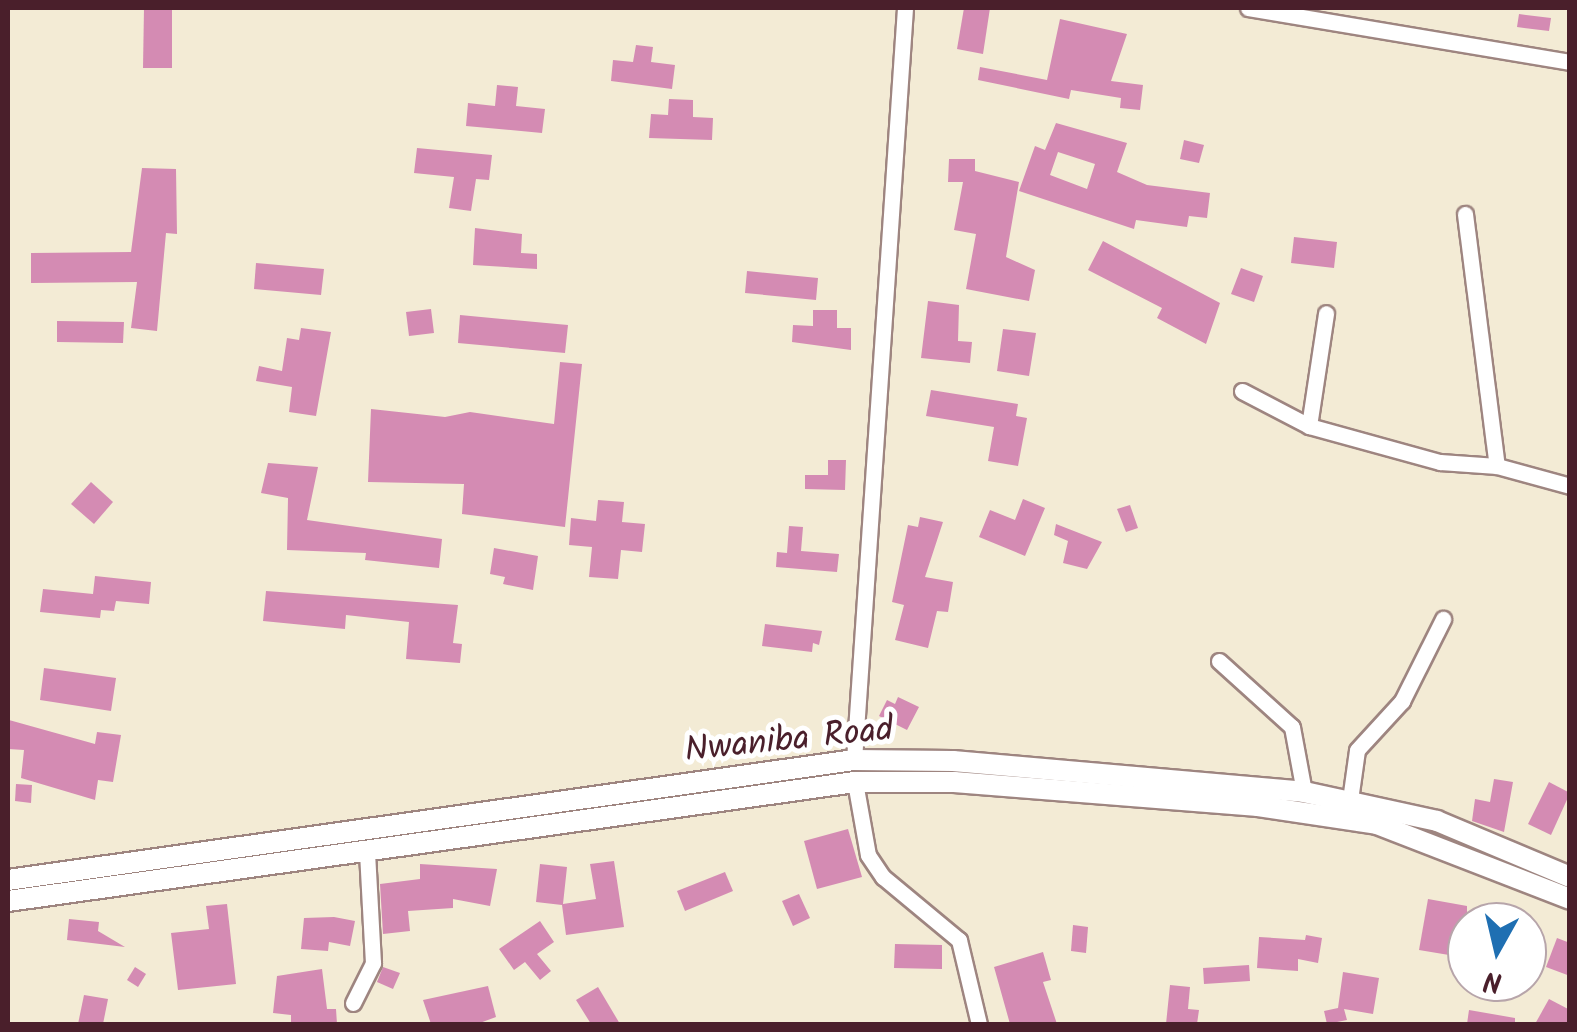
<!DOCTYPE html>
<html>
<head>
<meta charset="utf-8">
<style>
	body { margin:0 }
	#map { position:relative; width:1577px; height:1032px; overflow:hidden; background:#f3ebd5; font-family:Kalam,sans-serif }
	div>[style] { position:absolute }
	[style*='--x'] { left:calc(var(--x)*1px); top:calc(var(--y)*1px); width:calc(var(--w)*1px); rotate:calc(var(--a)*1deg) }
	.building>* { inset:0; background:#d48bb3 }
	.roads { filter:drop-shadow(2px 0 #9e8580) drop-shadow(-2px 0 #9e8580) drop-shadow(0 2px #9e8580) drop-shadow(0 -2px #9e8580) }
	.minor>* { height:15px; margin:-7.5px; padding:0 7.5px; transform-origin:7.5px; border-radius:7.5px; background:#fff }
	.major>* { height:20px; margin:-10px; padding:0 10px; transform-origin:10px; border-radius:10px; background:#fff }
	span { translate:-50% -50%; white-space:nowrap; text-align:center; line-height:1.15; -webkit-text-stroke:10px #fff; paint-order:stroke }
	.street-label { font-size:35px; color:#4a1f2b }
	.frame { position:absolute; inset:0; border:10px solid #4a1f2b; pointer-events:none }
	.north { position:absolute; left:1447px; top:902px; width:100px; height:100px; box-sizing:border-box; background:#fff; border:2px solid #b7a5aa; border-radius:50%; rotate:188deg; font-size:28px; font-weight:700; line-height:40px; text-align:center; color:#4a1f2b }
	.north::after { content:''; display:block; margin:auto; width:35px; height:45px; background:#1f6fb2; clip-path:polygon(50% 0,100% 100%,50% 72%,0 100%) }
</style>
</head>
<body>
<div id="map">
	<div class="building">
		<i style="clip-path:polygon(144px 8px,172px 8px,172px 68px,143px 68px)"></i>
		<i style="clip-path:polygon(964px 8px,990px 8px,983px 54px,957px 49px)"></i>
		<i style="clip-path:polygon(1519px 14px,1551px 18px,1549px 31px,1517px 27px)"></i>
		<i style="clip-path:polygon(1060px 19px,1127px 34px,1111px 81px,1143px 85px,1140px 110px,1120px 108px,1121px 98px,1071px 90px,1069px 99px,978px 80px,980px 67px,1047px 80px)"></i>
		<i style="clip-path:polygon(636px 45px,653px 47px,651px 62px,675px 65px,672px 89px,611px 81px,613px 60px,633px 62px)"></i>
		<i style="clip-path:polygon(497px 85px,518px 87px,516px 106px,545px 109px,542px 133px,466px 126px,468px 103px,495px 106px)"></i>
		<i style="clip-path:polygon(669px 99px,693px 100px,693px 117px,713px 118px,712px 140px,649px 138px,651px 114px,668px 115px)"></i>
		<i style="clip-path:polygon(evenodd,1056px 123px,1127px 143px,1117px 172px,1147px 185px,1210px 193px,1207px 218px,1189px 216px,1187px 227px,1136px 220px,1134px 229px,1019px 191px,1035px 146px,1045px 150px,1056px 123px,1058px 152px,1095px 164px,1087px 189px,1050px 175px,1058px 152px)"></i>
		<i style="clip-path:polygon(1184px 140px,1204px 145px,1199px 163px,1180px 159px)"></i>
		<i style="clip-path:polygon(417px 148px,492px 155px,489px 180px,476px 179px,471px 211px,449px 208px,454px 177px,414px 173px)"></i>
		<i style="clip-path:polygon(949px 159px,975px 159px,975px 171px,1019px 182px,1006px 257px,1035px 270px,1029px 301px,966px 289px,976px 234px,954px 230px,963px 182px,948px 182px)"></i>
		<i style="clip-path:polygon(142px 168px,176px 169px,177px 234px,166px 233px,157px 331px,131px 328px,137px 282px,31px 283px,31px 253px,131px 252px)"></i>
		<i style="clip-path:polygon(475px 228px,522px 234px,521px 253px,537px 254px,537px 269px,473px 265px)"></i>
		<i style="clip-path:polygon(1294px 237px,1337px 242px,1334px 268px,1291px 263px)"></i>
		<i style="clip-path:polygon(1103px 241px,1220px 303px,1206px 344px,1157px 318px,1162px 308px,1088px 270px)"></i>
		<i style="clip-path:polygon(256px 263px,324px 269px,321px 295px,254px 289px)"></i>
		<i style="clip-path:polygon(1241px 268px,1263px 276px,1254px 302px,1231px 294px)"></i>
		<i style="clip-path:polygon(747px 271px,818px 278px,816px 300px,745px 293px)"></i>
		<i style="clip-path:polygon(928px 301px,959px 305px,958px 341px,972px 342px,970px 363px,921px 358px)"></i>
		<i style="clip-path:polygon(431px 309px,434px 333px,409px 336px,406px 312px)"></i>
		<i style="clip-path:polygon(813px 310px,837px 310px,837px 328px,851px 328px,851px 350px,792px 342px,793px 325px,813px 326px)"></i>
		<i style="clip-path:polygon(460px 315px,568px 325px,565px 353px,458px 343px)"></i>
		<i style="clip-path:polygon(57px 321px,124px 322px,123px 343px,57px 342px)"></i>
		<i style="clip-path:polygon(301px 328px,331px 332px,316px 416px,289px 412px,292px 387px,256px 381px,259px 366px,282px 371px,287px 338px,299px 340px)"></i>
		<i style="clip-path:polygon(1003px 329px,1036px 333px,1029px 376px,997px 371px)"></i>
		<i style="clip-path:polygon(560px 362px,582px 364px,565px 527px,462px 514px,464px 484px,368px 482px,371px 409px,445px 417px,470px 412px,554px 424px)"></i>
		<i style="clip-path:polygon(931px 390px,1018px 404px,1016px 416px,1027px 418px,1018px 466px,988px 461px,994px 427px,926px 416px)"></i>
		<i style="clip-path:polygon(828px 460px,846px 460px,845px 490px,805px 489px,805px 475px,828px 475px)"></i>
		<i style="clip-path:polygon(268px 463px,318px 467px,307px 520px,442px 539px,439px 568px,365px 560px,366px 553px,287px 550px,288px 498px,261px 493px)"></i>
		<i style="clip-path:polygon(91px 482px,113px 502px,94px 524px,71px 504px)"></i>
		<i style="clip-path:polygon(1023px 499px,1045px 508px,1025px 556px,979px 537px,990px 510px,1015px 520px)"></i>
		<i style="clip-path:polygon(598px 500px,624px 502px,622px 522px,645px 524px,642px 552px,621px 550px,618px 579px,589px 577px,592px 547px,569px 545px,571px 518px,596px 521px)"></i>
		<i style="clip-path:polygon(1130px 505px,1138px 528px,1126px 532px,1117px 509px)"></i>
		<i style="clip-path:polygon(920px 517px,943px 522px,925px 577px,953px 582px,948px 612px,937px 611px,928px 648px,895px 640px,904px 605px,892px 602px,908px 525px,918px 527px)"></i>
		<i style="clip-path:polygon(1056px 524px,1102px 542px,1087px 569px,1063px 563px,1068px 541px,1054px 535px)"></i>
		<i style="clip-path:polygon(789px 526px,803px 527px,801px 551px,839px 554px,837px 572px,776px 567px,777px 552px,787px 553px)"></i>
		<i style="clip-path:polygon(494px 548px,538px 556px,533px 590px,503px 584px,505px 577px,490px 574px)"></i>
		<i style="clip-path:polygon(95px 576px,151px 582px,149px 604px,116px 601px,114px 611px,101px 610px,100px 618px,40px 612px,43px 589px,93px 594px)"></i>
		<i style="clip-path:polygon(266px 591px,458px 605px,453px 643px,462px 644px,460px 663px,406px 659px,409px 622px,346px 615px,345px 629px,263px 621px)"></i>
		<i style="clip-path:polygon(765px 624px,822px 631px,819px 645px,813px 643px,812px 652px,762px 646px)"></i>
		<i style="clip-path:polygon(44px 668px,116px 678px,111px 711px,40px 700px)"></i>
		<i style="clip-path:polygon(898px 697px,919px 707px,907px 730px,879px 716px,887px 700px,895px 704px)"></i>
		<i style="clip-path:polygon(9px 720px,95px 744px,97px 732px,121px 735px,113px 782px,98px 780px,95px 800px,21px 778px,24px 750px,8px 749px)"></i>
		<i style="clip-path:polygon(1494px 779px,1513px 782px,1504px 832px,1472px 821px,1475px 799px,1490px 802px)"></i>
		<i style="clip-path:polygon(1549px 782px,1570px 793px,1551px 835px,1528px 824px)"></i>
		<i style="clip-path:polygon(16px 784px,32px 785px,31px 803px,15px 801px)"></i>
		<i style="clip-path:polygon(848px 829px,862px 877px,817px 889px,804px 841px)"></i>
		<i style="clip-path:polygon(614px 861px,624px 927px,566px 935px,562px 905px,536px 902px,540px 864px,567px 867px,563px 904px,596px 899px,590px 864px)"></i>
		<i style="clip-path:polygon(420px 864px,497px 869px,490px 906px,453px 899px,453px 908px,408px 911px,410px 931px,383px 934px,380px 884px,420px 879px)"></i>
		<i style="clip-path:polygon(725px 872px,733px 891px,685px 911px,677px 891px)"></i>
		<i style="clip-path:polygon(799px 894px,810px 918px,793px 926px,782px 901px)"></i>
		<i style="clip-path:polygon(1428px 899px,1467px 906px,1467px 958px,1419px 950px)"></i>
		<i style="clip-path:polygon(227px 904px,236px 984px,178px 990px,171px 933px,209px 929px,206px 906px)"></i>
		<i style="clip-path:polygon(334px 917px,355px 921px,350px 946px,329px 942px,328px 951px,301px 949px,304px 918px)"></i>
		<i style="clip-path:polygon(69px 919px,99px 922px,98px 931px,125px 947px,67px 940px)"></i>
		<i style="clip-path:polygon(540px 921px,554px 942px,537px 954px,551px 971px,540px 980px,525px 962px,514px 970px,499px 949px)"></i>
		<i style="clip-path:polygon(1073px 925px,1088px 927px,1086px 953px,1071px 951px)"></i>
		<i style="clip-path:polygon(1306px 935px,1322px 938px,1318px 963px,1298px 959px,1298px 971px,1257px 968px,1259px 937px,1305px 940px)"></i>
		<i style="clip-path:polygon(1557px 938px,1570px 943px,1570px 976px,1546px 967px)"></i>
		<i style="clip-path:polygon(895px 944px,942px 945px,942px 969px,894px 968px)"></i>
		<i style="clip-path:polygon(1043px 952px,1051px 980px,1043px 982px,1057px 1024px,1010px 1024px,994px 967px)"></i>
		<i style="clip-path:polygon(1249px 965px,1250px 981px,1204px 984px,1203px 968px)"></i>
		<i style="clip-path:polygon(135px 967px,146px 974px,138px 987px,127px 980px)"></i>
		<i style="clip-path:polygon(383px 967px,400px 973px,393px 989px,377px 982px)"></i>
		<i style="clip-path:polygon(322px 969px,327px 1009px,336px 1009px,337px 1024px,291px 1024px,291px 1015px,273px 1013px,277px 976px)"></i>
		<i style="clip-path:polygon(1343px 972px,1379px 978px,1373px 1014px,1344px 1009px,1347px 1020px,1327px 1024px,1324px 1011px,1338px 1008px)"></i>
		<i style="clip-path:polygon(1170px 985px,1190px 987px,1188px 1009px,1199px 1010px,1197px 1024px,1166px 1024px)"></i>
		<i style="clip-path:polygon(488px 986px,496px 1017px,477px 1024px,431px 1024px,423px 1000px)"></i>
		<i style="clip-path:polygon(598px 987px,620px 1024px,591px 1024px,576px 1000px)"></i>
		<i style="clip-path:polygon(84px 995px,108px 999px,103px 1024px,78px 1024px)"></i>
		<i style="clip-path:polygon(1549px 999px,1570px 1010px,1570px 1024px,1535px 1024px)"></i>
		<i style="clip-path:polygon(1469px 1010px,1515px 1018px,1515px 1024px,1467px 1024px)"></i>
	</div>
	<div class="roads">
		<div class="minor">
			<i style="--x:1248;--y:8;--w:326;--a:9.5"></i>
			<i style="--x:1465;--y:214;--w:254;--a:82.8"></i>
			<i style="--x:1242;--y:391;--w:76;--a:27.6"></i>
			<i style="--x:1309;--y:426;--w:136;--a:15.4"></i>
			<i style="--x:1440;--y:462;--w:57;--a:4"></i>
			<i style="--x:1497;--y:466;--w:76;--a:15.3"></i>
			<i style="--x:1309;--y:426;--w:114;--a:-81.4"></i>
			<i style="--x:1219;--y:661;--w:98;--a:42.1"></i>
			<i style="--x:1292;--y:727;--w:66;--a:79.5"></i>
			<i style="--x:854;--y:760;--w:754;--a:-86.12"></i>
			<i style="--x:855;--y:782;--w:74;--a:79.9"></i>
			<i style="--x:868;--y:855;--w:27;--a:56"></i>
			<i style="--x:883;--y:877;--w:99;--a:39.7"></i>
			<i style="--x:959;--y:940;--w:86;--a:76.6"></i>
			<i style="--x:1350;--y:800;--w:50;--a:-82"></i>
			<i style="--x:1357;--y:750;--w:67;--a:-47.4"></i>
			<i style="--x:1402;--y:701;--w:92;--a:-63.4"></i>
			<i style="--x:353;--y:1003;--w:45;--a:-63.4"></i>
			<i style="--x:373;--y:963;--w:112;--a:-93.1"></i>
		</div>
		<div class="major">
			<i style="--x:8;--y:880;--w:854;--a:-8.07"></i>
			<i style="--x:854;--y:760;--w:99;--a:0.6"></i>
			<i style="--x:953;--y:761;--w:352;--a:5"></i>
			<i style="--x:1304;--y:792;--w:136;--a:12.3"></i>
			<i style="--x:1437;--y:821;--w:144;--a:22.8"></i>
			<i style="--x:8;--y:901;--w:855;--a:-8"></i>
			<i style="--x:855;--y:782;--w:99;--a:0"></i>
			<i style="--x:954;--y:782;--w:305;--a:4.5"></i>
			<i style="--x:1258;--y:806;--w:120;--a:8.6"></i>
			<i style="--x:1377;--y:824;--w:207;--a:21.2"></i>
		</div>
	</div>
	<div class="street-label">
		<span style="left:789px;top:741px;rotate:-6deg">Nwaniba Road</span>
	</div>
	<div class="frame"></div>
	<div class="north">N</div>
</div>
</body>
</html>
